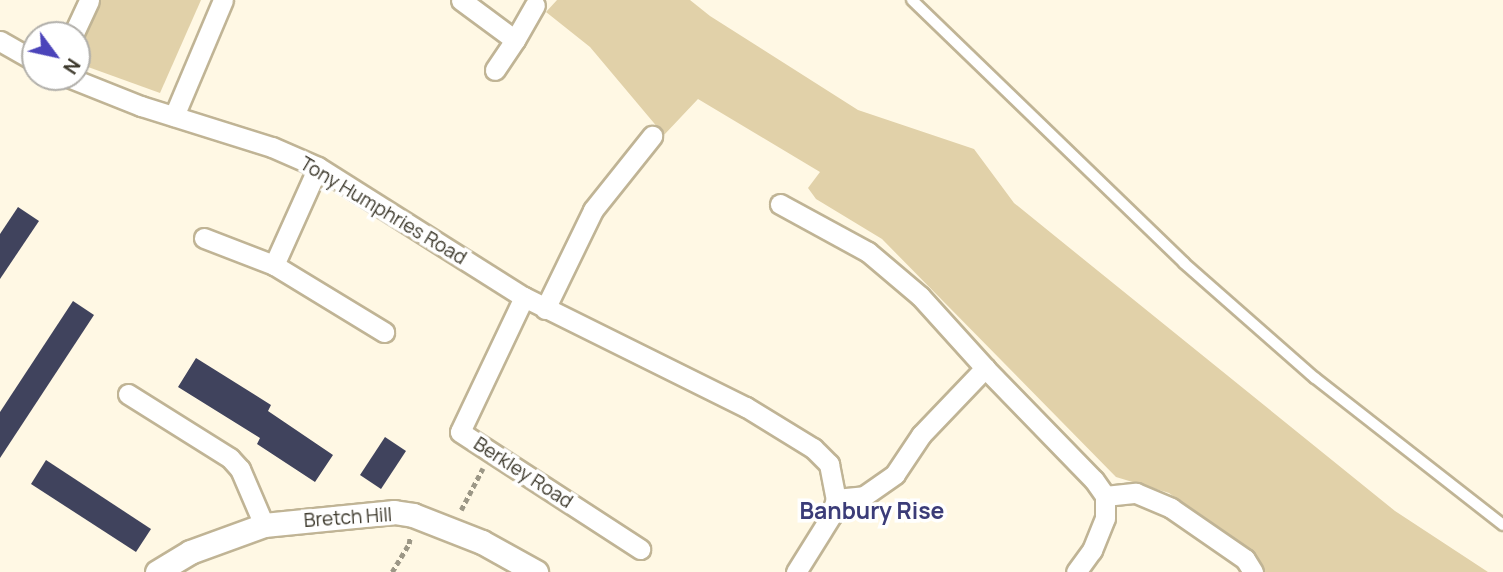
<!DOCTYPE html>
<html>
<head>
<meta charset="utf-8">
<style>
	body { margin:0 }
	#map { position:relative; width:1503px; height:572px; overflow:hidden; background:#fff8e4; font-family:Manrope,sans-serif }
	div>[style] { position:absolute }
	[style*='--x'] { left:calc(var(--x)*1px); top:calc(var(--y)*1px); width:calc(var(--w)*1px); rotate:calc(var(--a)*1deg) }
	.green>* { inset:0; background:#e1d1a9 }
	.building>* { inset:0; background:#40435d }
	.path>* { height:4.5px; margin-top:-2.25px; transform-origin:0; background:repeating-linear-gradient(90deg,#9c9786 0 5px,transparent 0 8.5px) }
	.roads { filter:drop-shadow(2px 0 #c0b495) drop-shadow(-2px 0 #c0b495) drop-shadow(0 2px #c0b495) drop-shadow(0 -2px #c0b495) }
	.service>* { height:10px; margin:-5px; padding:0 5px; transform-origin:5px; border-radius:5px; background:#fff }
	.minor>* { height:19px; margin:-9.5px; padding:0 9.5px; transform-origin:9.5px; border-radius:9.5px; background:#fff }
	.tertiary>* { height:23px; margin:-11.5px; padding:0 11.5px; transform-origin:11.5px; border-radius:11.5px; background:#fff }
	span { translate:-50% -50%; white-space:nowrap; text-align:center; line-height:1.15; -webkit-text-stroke:7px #fff; paint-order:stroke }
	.street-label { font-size:19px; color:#3b372a }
	.quarter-label { font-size:23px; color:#3b3c78; font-weight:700 }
	.north { position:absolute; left:21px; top:21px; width:70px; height:70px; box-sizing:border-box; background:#fff; border:2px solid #b1afaa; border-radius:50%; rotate:123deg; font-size:19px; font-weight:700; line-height:28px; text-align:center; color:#3b372a }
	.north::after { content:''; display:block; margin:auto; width:24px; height:32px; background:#4b44ba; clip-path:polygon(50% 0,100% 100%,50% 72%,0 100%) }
</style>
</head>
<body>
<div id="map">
	<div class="green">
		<i style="clip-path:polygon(96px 0,201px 0,160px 93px,77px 63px,77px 45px)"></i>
		<i style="clip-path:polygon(557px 0,690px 0,710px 16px,858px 110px,974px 149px,1014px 203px,1395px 511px,1488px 572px,1258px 572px,1252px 554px,1169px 493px,1116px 477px,882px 239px,816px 199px,808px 188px,820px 172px,698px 99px,664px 135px,590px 47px,546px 12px)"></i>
	</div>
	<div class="building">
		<i style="clip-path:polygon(18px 207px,39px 221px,0 279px,0 234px)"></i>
		<i style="clip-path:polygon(73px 301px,94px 315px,0 458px,0 412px)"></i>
		<i style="clip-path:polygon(196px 358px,271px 405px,268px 411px,333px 455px,315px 482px,257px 444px,260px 438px,178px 387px)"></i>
		<i style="clip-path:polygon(385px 437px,406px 451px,381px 489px,360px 475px)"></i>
		<i style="clip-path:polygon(46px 460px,151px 529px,136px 552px,31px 484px)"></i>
	</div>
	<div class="path">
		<i style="--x:461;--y:510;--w:47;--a:-62.4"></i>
		<i style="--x:392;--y:572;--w:33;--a:-59"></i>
		<i style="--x:409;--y:544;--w:8;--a:-83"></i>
	</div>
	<div class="roads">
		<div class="service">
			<i style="--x:912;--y:0;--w:378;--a:44"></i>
			<i style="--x:1184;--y:263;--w:174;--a:41.3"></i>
			<i style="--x:1315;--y:378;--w:239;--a:38"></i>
		</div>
		<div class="minor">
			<i style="--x:461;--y:0;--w:67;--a:36.5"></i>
			<i style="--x:515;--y:40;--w:36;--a:124"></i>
			<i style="--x:73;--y:35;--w:38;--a:-65"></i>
			<i style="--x:515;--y:40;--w:40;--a:-60.3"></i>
			<i style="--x:0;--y:41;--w:40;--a:29.7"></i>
			<i style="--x:68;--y:77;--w:79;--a:21.7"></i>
			<i style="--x:141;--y:106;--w:137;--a:17.4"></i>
			<i style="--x:272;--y:147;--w:50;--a:23.5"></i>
			<i style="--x:318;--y:167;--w:244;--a:32.3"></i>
			<i style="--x:524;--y:297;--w:248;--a:26.4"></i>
			<i style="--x:746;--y:407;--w:79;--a:31.5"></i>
			<i style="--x:813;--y:448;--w:23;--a:45"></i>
			<i style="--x:829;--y:464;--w:36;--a:79"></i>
			<i style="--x:174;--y:116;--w:126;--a:-67.1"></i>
			<i style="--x:780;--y:204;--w:100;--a:28.6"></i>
			<i style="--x:868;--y:252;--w:68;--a:40.2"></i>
			<i style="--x:920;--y:296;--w:97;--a:47.9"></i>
			<i style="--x:204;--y:238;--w:75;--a:21.1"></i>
			<i style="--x:274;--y:265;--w:107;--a:-65.8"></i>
			<i style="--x:274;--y:265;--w:129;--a:31.3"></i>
			<i style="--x:524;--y:297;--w:149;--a:115.4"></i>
			<i style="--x:460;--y:432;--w:215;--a:33"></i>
			<i style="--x:545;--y:309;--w:110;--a:-64.1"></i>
			<i style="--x:593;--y:210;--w:95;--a:-51.4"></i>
			<i style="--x:128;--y:394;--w:120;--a:32.1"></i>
			<i style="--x:230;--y:458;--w:15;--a:48"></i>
			<i style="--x:240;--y:469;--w:61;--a:66.8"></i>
			<i style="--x:1105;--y:496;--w:31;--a:-6"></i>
			<i style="--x:1136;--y:493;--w:38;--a:23"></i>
			<i style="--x:1171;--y:508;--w:90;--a:34.6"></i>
			<i style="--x:1245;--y:559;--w:15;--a:58"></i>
			<i style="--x:796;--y:572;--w:66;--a:-58"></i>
			<i style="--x:831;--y:516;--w:18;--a:-74"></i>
			<i style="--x:836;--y:499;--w:28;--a:-6"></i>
			<i style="--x:864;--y:496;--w:38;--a:-35"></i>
			<i style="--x:895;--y:474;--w:47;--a:-56.3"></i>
			<i style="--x:921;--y:435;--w:93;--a:-46.3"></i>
			<i style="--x:985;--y:368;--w:156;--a:45.8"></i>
			<i style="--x:1094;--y:480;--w:19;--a:55"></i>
			<i style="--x:1105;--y:496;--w:22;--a:90"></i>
			<i style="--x:1105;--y:518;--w:35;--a:112"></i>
			<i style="--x:1092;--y:550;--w:27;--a:126"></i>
		</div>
		<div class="tertiary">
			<i style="--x:157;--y:572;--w:39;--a:-31"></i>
			<i style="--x:190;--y:552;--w:79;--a:-20"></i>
			<i style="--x:264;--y:525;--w:131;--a:-5.7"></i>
			<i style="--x:394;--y:512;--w:19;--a:9"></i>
			<i style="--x:413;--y:515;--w:74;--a:21.4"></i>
			<i style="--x:482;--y:542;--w:62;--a:29.1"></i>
		</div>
	</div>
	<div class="street-label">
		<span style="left:383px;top:211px;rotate:31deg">Tony Humphries Road</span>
		<span style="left:523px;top:473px;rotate:33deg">Berkley Road</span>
		<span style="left:348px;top:518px;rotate:-4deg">Bretch Hill</span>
	</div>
	<div class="quarter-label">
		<span style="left:872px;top:510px">Banbury Rise</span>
	</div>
	<div class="north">N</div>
</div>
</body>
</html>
